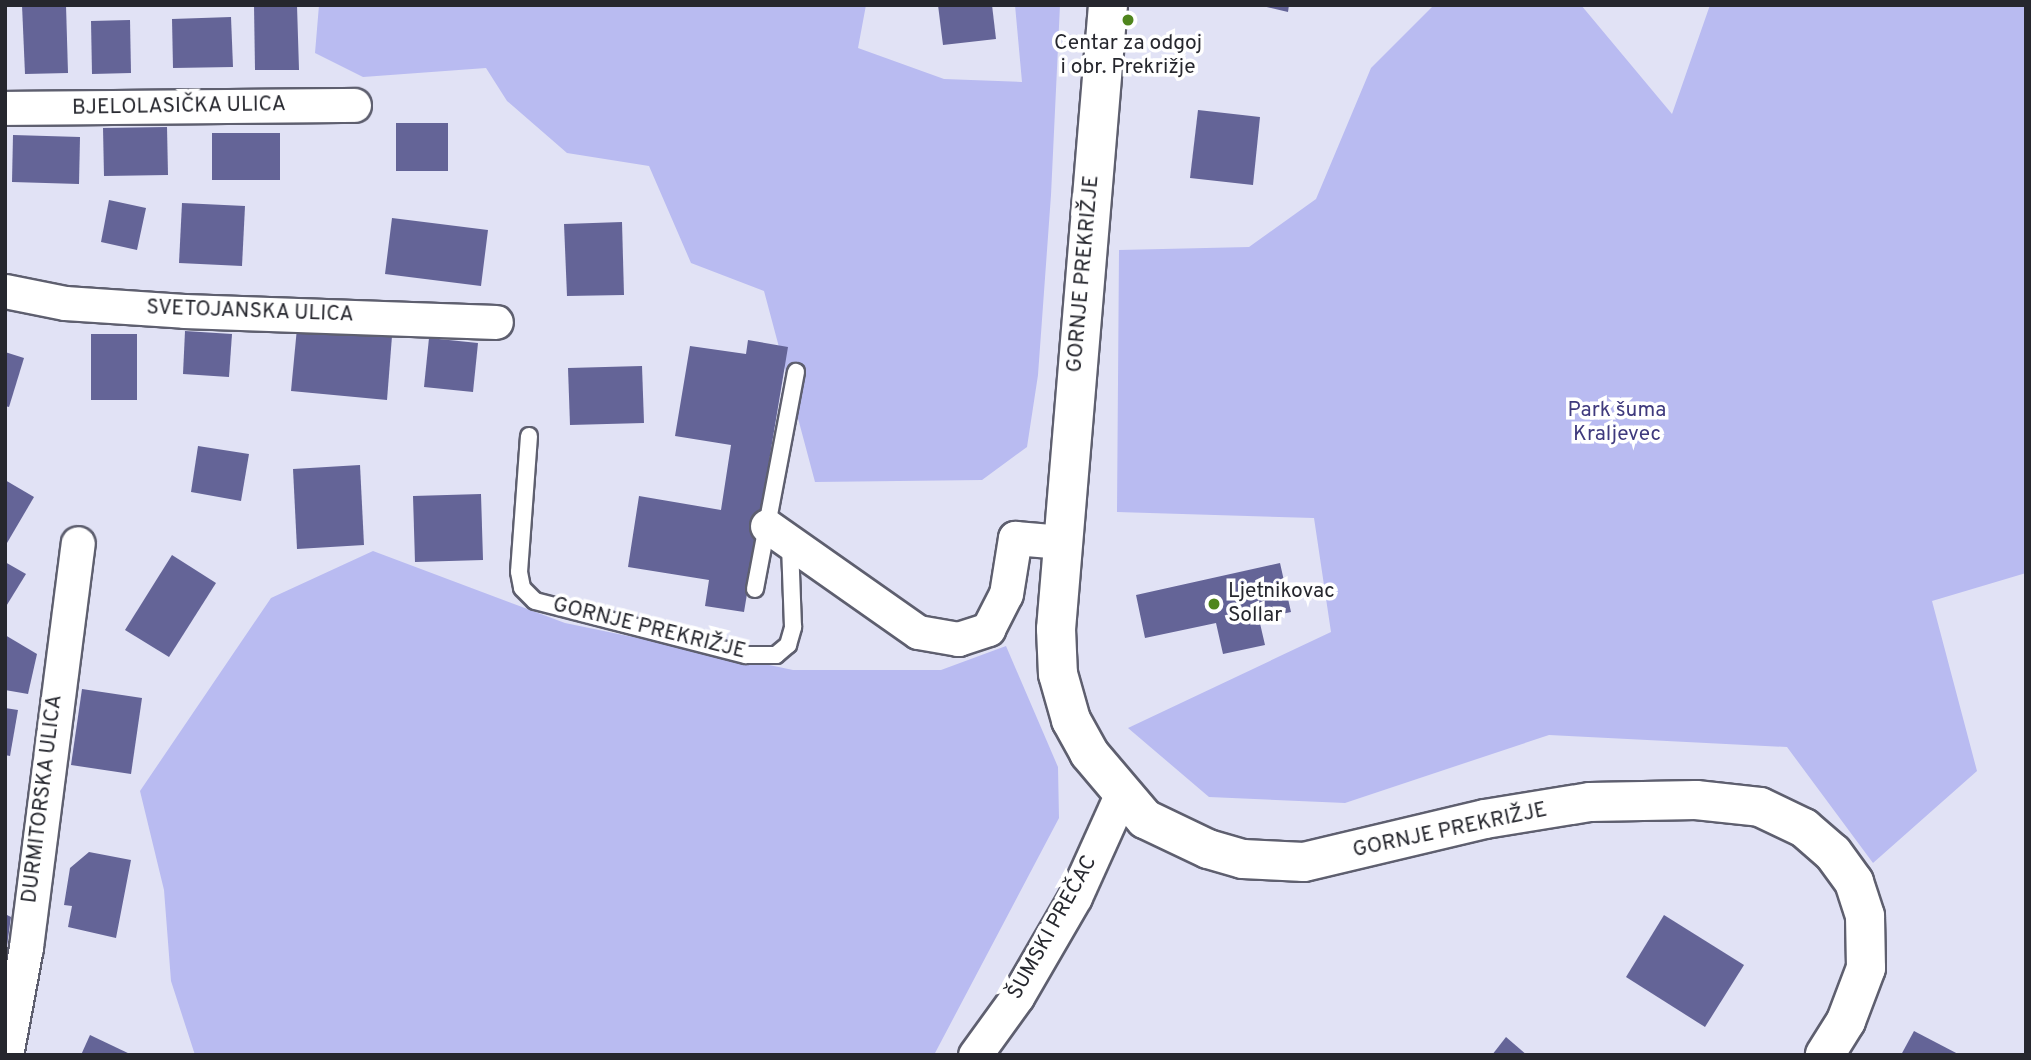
<!DOCTYPE html>
<html>
<head>
<meta charset="utf-8">
<style>
	body { margin:0 }
	#map { position:relative; width:2031px; height:1060px; overflow:hidden; background:#e1e2f5; font-family:Overpass,sans-serif }
	div>[style] { position:absolute }
	[style*='--x'] { left:calc(var(--x)*1px); top:calc(var(--y)*1px); width:calc(var(--w)*1px); rotate:calc(var(--a)*1deg) }
	.green>* { inset:0; background:#b9bbf1 }
	.building>* { inset:0; background:#646497 }
	.roads { filter:drop-shadow(2px 0 #5e5f6f) drop-shadow(-2px 0 #5e5f6f) drop-shadow(0 2px #5e5f6f) drop-shadow(0 -2px #5e5f6f) }
	.lane>* { height:16px; margin:-8px; padding:0 8px; transform-origin:8px; border-radius:8px; background:#fff }
	.street>* { height:33px; margin:-16.5px; padding:0 16.5px; transform-origin:16.5px; border-radius:16.5px; background:#fff }
	.secondary>* { height:38px; margin:-19px; padding:0 19px; transform-origin:19px; border-radius:19px; background:#fff }
	.dots>* { width:19px; height:19px; translate:-50% -50%; box-sizing:border-box; border:4px solid #fff; border-radius:50% }
	span { translate:-50% -50%; white-space:nowrap; text-align:center; line-height:1.15; -webkit-text-stroke:7px #fff; paint-order:stroke }
	.poi-label { font-size:21px; color:#26272e }
	.left { translate:0 -50%; text-align:left }
	.street-label { font-size:21px; color:#26272e }
	.park-label { font-size:21px; color:#3f3a7d }
	.frame { position:absolute; inset:0; border:7px solid #26272e; pointer-events:none }
</style>
</head>
<body>
<div id="map">
	<div class="green">
		<i style="clip-path:polygon(319px 5px,866px 5px,858px 48px,944px 79px,1022px 82px,1015px 5px,1060px 5px,1051px 195px,1038px 375px,1027px 447px,982px 480px,815px 482px,764px 291px,691px 263px,649px 166px,567px 153px,507px 101px,486px 68px,363px 77px,315px 53px)"></i>
		<i style="clip-path:polygon(1434px 5px,1581px 5px,1672px 114px,1710px 5px,2026px 5px,2026px 573px,1932px 601px,1977px 771px,1873px 863px,1787px 747px,1549px 735px,1345px 803px,1209px 797px,1128px 728px,1331px 632px,1314px 518px,1117px 512px,1119px 250px,1249px 247px,1316px 199px,1371px 68px)"></i>
		<i style="clip-path:polygon(373px 551px,565px 623px,793px 670px,941px 670px,1006px 646px,1058px 767px,1059px 818px,934px 1055px,195px 1055px,171px 981px,164px 890px,140px 791px,271px 598px)"></i>
	</div>
	<div class="building">
		<i style="clip-path:polygon(22px 5px,66px 5px,68px 73px,25px 74px)"></i>
		<i style="clip-path:polygon(254px 5px,297px 5px,299px 70px,255px 70px)"></i>
		<i style="clip-path:polygon(938px 5px,992px 5px,996px 39px,943px 45px)"></i>
		<i style="clip-path:polygon(1258px 5px,1289px 5px,1288px 12px)"></i>
		<i style="clip-path:polygon(231px 17px,233px 67px,173px 68px,172px 19px)"></i>
		<i style="clip-path:polygon(130px 20px,131px 73px,92px 74px,91px 21px)"></i>
		<i style="clip-path:polygon(1198px 110px,1260px 117px,1253px 185px,1190px 178px)"></i>
		<i style="clip-path:polygon(396px 123px,448px 123px,448px 171px,396px 171px)"></i>
		<i style="clip-path:polygon(167px 127px,168px 175px,104px 176px,103px 128px)"></i>
		<i style="clip-path:polygon(212px 133px,280px 133px,280px 180px,212px 180px)"></i>
		<i style="clip-path:polygon(13px 135px,80px 137px,79px 184px,12px 182px)"></i>
		<i style="clip-path:polygon(109px 200px,146px 208px,137px 250px,101px 242px)"></i>
		<i style="clip-path:polygon(182px 203px,245px 206px,242px 266px,179px 263px)"></i>
		<i style="clip-path:polygon(392px 218px,488px 230px,481px 286px,385px 274px)"></i>
		<i style="clip-path:polygon(622px 222px,624px 295px,567px 296px,564px 224px)"></i>
		<i style="clip-path:polygon(297px 328px,392px 336px,387px 400px,291px 391px)"></i>
		<i style="clip-path:polygon(185px 331px,232px 334px,229px 377px,183px 374px)"></i>
		<i style="clip-path:polygon(91px 334px,137px 334px,137px 400px,91px 400px)"></i>
		<i style="clip-path:polygon(429px 338px,478px 343px,473px 392px,424px 387px)"></i>
		<i style="clip-path:polygon(748px 340px,788px 347px,744px 612px,705px 606px,709px 580px,628px 567px,639px 496px,721px 510px,731px 445px,675px 436px,690px 346px,746px 354px)"></i>
		<i style="clip-path:polygon(5px 352px,24px 358px,9px 407px,5px 406px)"></i>
		<i style="clip-path:polygon(642px 366px,644px 423px,570px 425px,568px 368px)"></i>
		<i style="clip-path:polygon(198px 446px,249px 454px,241px 501px,191px 492px)"></i>
		<i style="clip-path:polygon(360px 465px,364px 545px,297px 549px,293px 469px)"></i>
		<i style="clip-path:polygon(5px 480px,34px 497px,7px 543px,5px 541px)"></i>
		<i style="clip-path:polygon(481px 494px,483px 560px,415px 562px,413px 496px)"></i>
		<i style="clip-path:polygon(172px 555px,216px 583px,169px 657px,125px 630px)"></i>
		<i style="clip-path:polygon(5px 562px,26px 574px,5px 608px)"></i>
		<i style="clip-path:polygon(1280px 563px,1291px 612px,1259px 619px,1265px 645px,1223px 654px,1216px 623px,1145px 638px,1136px 595px)"></i>
		<i style="clip-path:polygon(5px 635px,37px 654px,28px 694px,5px 690px)"></i>
		<i style="clip-path:polygon(82px 689px,142px 698px,131px 774px,71px 765px)"></i>
		<i style="clip-path:polygon(5px 708px,18px 710px,10px 756px,5px 755px)"></i>
		<i style="clip-path:polygon(89px 852px,131px 860px,116px 938px,68px 927px,72px 906px,64px 905px,70px 868px)"></i>
		<i style="clip-path:polygon(5px 914px,11px 917px,7px 946px,5px 946px)"></i>
		<i style="clip-path:polygon(1664px 915px,1744px 965px,1705px 1027px,1626px 977px)"></i>
		<i style="clip-path:polygon(1914px 1031px,1960px 1055px,1901px 1055px)"></i>
		<i style="clip-path:polygon(90px 1035px,132px 1055px,81px 1055px)"></i>
		<i style="clip-path:polygon(1506px 1037px,1527px 1055px,1492px 1055px)"></i>
	</div>
	<div class="roads">
		<div class="lane">
			<i style="--x:529;--y:436;--w:136;--a:94.2"></i>
			<i style="--x:519;--y:572;--w:16;--a:79"></i>
			<i style="--x:522;--y:588;--w:18;--a:45"></i>
			<i style="--x:535;--y:601;--w:218;--a:14.4"></i>
			<i style="--x:746;--y:655;--w:30;--a:0"></i>
			<i style="--x:776;--y:655;--w:16;--a:-40"></i>
			<i style="--x:788;--y:645;--w:19;--a:-74"></i>
			<i style="--x:793;--y:627;--w:82;--a:-92.1"></i>
			<i style="--x:755;--y:589;--w:221;--a:-79.3"></i>
		</div>
		<div class="street">
			<i style="--x:5;--y:108;--w:349;--a:-0.5"></i>
			<i style="--x:5;--y:291;--w:61;--a:11.3"></i>
			<i style="--x:65;--y:303;--w:119;--a:3.8"></i>
			<i style="--x:184;--y:311;--w:312;--a:2"></i>
			<i style="--x:767;--y:526;--w:184;--a:35.1"></i>
			<i style="--x:918;--y:632;--w:41;--a:9.9"></i>
			<i style="--x:958;--y:639;--w:32;--a:-18"></i>
			<i style="--x:988;--y:629;--w:39;--a:-63"></i>
			<i style="--x:1006;--y:594;--w:57;--a:-80.9"></i>
			<i style="--x:1015;--y:538;--w:47;--a:4.9"></i>
			<i style="--x:6;--y:1055;--w:110;--a:-79.5"></i>
			<i style="--x:26;--y:947;--w:407;--a:-82.7"></i>
			<i style="--x:975;--y:1055;--w:72;--a:-54.1"></i>
			<i style="--x:1017;--y:997;--w:116;--a:-59.9"></i>
			<i style="--x:1075;--y:897;--w:112;--a:-65.7"></i>
		</div>
		<div class="secondary">
			<i style="--x:1108;--y:5;--w:626;--a:94.76"></i>
			<i style="--x:1056;--y:629;--w:45;--a:87.5"></i>
			<i style="--x:1058;--y:674;--w:48;--a:74.2"></i>
			<i style="--x:1071;--y:720;--w:38;--a:61"></i>
			<i style="--x:1089;--y:753;--w:87;--a:49.7"></i>
			<i style="--x:1145;--y:819;--w:70;--a:25.5"></i>
			<i style="--x:1208;--y:849;--w:36;--a:16"></i>
			<i style="--x:1243;--y:859;--w:61;--a:2.8"></i>
			<i style="--x:1304;--y:862;--w:186;--a:-13.4"></i>
			<i style="--x:1485;--y:819;--w:106;--a:-9.2"></i>
			<i style="--x:1590;--y:802;--w:106;--a:-1.1"></i>
			<i style="--x:1696;--y:800;--w:64;--a:6.2"></i>
			<i style="--x:1760;--y:807;--w:49;--a:25.5"></i>
			<i style="--x:1804;--y:828;--w:38;--a:41"></i>
			<i style="--x:1833;--y:853;--w:36;--a:54"></i>
			<i style="--x:1854;--y:882;--w:36;--a:72"></i>
			<i style="--x:1865;--y:916;--w:52;--a:88.9"></i>
			<i style="--x:1866;--y:968;--w:57;--a:110.7"></i>
			<i style="--x:1846;--y:1021;--w:40;--a:122"></i>
		</div>
	</div>
	<div class="dots">
		<i style="left:1128px;top:20px;background:#4f851d"></i>
		<i style="left:1214px;top:604px;background:#4f851d"></i>
	</div>
	<div class="poi-label">
		<span style="left:1128px;top:56px">Centar za odgoj<br>i obr. Prekrižje</span>
		<span class="left" style="left:1228px;top:604px">Ljetnikovac<br>Sollar</span>
	</div>
	<div class="street-label">
		<span style="left:179px;top:107px;rotate:-1deg">BJELOLASIČKA ULICA</span>
		<span style="left:1084px;top:274px;rotate:-85deg">GORNJE PREKRIŽJE</span>
		<span style="left:250px;top:312px;rotate:2deg">SVETOJANSKA ULICA</span>
		<span style="left:649px;top:629px;rotate:14deg">GORNJE PREKRIŽJE</span>
		<span style="left:43px;top:799px;rotate:-83deg">DURMITORSKA ULICA</span>
		<span style="left:1450px;top:831px;rotate:-12deg">GORNJE PREKRIŽJE</span>
		<span style="left:1053px;top:928px;rotate:-61deg">ŠUMSKI PREČAC</span>
	</div>
	<div class="park-label">
		<span style="left:1617px;top:423px">Park šuma<br>Kraljevec</span>
	</div>
	<div class="frame"></div>
</div>
</body>
</html>
